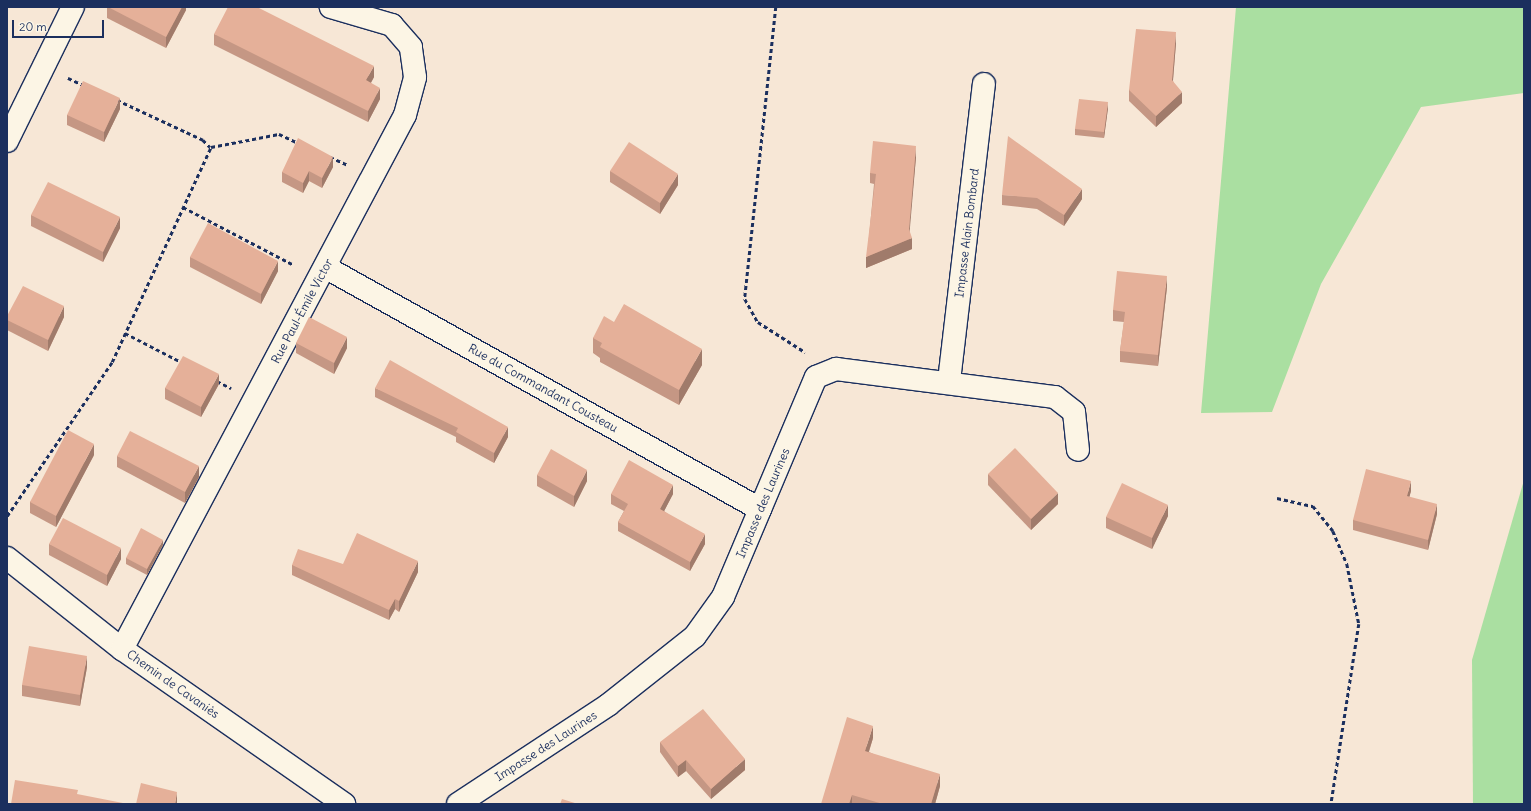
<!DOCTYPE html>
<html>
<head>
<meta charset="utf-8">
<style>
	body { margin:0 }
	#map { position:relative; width:1531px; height:811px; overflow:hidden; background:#f7e7d6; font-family:Delius,sans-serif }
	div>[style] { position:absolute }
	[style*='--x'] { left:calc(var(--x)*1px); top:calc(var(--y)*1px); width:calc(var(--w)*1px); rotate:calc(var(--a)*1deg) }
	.green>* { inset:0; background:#aadfa1 }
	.path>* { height:2.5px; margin-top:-1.25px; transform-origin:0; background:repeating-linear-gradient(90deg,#1b2f5e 0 4px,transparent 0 7px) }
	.roads { filter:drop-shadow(1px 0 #1b2f5e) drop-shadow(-1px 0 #1b2f5e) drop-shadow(0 1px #1b2f5e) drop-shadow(0 -1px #1b2f5e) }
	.minor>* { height:22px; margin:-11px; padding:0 11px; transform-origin:11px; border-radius:11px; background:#fcf5e5 }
	.wall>* { inset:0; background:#c59784 }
	.shaded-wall>* { inset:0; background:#a07b6b }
	.building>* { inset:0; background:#e5b099 }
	span { translate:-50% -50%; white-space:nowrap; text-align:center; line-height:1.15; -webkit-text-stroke:3px #fcf5e5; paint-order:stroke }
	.street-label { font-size:12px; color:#1b2f5e }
	.frame { position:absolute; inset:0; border:8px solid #1b2f5e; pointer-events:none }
	.scale { position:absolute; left:12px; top:20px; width:92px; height:18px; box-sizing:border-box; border:2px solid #1b2f5e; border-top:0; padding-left:5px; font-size:12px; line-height:14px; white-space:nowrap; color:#1b2f5e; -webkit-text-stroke:3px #fcf5e5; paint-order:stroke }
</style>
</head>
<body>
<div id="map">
	<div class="green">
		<i style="clip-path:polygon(1236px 7px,1524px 7px,1524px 93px,1421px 107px,1321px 284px,1272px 412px,1201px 413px)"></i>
		<i style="clip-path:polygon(1524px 480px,1524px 804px,1473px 804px,1472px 660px)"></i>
	</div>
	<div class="path">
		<i style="--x:776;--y:7;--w:294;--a:96.1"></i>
		<i style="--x:745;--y:299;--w:26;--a:61"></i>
		<i style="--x:758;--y:322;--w:56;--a:32.6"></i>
		<i style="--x:68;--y:78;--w:17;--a:25"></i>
		<i style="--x:117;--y:100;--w:95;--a:24.9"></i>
		<i style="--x:203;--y:140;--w:10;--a:45"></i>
		<i style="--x:330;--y:157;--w:20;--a:24"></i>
		<i style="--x:183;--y:207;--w:125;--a:27.6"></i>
		<i style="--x:125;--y:333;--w:65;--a:27.3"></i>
		<i style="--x:217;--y:381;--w:16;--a:27"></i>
		<i style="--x:1277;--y:498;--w:37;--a:13"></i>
		<i style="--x:1313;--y:506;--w:32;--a:51"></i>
		<i style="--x:1333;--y:531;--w:36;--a:67"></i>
		<i style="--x:1347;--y:564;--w:61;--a:78.7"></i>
		<i style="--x:1359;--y:624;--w:182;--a:98.8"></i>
		<i style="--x:7;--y:516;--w:186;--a:-55.7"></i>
		<i style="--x:112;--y:362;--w:237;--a:-65.3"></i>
		<i style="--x:211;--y:147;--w:69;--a:-10.8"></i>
		<i style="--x:279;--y:134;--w:21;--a:25"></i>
	</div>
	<div class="roads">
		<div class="minor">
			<i style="--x:7;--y:141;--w:149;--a:-63.8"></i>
			<i style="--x:325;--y:267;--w:498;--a:29.1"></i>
			<i style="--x:949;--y:381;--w:299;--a:-83.3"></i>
			<i style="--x:7;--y:558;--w:147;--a:38.4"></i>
			<i style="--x:122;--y:649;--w:271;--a:34.9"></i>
			<i style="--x:122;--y:649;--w:604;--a:-62.08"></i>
			<i style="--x:405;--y:115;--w:39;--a:-75"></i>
			<i style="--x:415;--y:77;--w:30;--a:-98"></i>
			<i style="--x:411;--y:47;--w:29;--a:-131"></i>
			<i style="--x:392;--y:25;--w:64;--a:-163.6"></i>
			<i style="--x:458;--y:804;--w:180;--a:-33.4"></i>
			<i style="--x:608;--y:705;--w:111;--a:-38.4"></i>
			<i style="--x:695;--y:636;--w:48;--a:-54.3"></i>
			<i style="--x:723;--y:597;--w:239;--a:-67.1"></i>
			<i style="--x:816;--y:377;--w:22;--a:-22"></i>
			<i style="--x:836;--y:369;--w:221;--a:7.3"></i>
			<i style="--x:1055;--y:397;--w:24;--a:38"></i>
			<i style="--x:1074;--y:412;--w:38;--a:84"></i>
		</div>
	</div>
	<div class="wall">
		<i style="clip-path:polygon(107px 7px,186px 7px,186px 10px,166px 48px,107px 18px)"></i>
		<i style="clip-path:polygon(214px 34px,374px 77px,371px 83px,380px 99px,368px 122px,214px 45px)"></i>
		<i style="clip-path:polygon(1176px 43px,1173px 81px,1182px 103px,1156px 127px,1129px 101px,1129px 90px)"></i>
		<i style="clip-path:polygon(1108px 108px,1104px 138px,1075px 135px,1075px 129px)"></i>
		<i style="clip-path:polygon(120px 109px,104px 142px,67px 125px,67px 115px)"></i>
		<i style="clip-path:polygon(916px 157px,909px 231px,912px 249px,866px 268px,874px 184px,870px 183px,870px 173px)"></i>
		<i style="clip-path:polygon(333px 167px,322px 188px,309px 181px,303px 193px,282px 182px,282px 172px)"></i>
		<i style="clip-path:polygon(610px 171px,678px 185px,660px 214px,610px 182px)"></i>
		<i style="clip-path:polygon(1002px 195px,1082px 199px,1064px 226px,1037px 209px,1002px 205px)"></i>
		<i style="clip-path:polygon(31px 215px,120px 228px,103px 262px,31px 226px)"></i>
		<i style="clip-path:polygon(190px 257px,278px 271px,261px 304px,190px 267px)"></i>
		<i style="clip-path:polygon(1167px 287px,1158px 366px,1120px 362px,1120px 351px,1124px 322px,1113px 321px,1113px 310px)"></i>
		<i style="clip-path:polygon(7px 316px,64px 317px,48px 351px,7px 330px)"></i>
		<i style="clip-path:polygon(614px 322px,702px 365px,679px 405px,600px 362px,600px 358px,593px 353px,593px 338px)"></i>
		<i style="clip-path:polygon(296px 343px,347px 348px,334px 374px,296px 353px)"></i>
		<i style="clip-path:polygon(219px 384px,201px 417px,165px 399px,165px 388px)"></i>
		<i style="clip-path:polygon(375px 388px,508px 437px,494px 463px,456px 442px,456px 437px,375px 397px)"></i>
		<i style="clip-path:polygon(94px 455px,56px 527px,30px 513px,30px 502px)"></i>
		<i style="clip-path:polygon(117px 456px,199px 477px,185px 503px,117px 467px)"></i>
		<i style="clip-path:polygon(988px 474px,1058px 504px,1031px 530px,988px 485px)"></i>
		<i style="clip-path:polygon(537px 475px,587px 481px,574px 507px,537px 486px)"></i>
		<i style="clip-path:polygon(1411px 491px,1409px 497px,1437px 514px,1428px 550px,1353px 530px,1353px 520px)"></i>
		<i style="clip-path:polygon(611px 494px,673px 494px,664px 511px,705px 544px,690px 571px,618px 531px,618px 522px,624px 511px,611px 504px)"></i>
		<i style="clip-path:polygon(1168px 516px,1152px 549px,1106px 528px,1106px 517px)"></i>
		<i style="clip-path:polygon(49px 544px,121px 559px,107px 586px,49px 555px)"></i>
		<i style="clip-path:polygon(163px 545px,147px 575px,126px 564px,126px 558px)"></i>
		<i style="clip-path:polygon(343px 564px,418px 572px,399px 612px,395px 609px,389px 620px,292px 575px,292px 565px)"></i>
		<i style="clip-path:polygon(87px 667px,80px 706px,22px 696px,22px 685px)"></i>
		<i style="clip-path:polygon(873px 738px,869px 752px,940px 786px,935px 804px,821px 804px)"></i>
		<i style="clip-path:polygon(660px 742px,745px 770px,711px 799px,686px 771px,678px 777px,660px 752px)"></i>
	</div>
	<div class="shaded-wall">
		<i style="clip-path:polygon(182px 7px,186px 7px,186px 10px,166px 48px,166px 37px)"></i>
		<i style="clip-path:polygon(1176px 32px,1176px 43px,1172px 91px,1172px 80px)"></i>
		<i style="clip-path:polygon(374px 66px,374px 77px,366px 91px,366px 80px)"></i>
		<i style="clip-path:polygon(380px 88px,380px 99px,368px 122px,368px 111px)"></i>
		<i style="clip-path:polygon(1182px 92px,1182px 103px,1156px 127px,1156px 116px)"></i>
		<i style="clip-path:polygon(120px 98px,120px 109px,104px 142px,104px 132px)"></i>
		<i style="clip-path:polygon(1108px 102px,1108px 108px,1104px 138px,1104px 132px)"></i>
		<i style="clip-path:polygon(916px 146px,916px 157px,909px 239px,909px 229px)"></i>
		<i style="clip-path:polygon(333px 157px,333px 167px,322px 188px,322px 178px)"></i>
		<i style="clip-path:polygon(309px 171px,309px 181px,303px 193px,303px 183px)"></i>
		<i style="clip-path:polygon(678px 174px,678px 185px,660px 214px,660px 203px)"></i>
		<i style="clip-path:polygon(1082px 189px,1082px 199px,1064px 226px,1064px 215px)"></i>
		<i style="clip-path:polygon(120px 217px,120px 228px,103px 262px,103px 252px)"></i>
		<i style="clip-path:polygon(912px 238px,912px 249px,866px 268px,866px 257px)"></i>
		<i style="clip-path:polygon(278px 261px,278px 271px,261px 304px,261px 294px)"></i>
		<i style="clip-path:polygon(1167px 276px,1167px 287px,1158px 366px,1158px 355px)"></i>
		<i style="clip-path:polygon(64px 306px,64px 317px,48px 351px,48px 340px)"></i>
		<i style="clip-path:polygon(347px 337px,347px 348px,334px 374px,334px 363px)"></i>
		<i style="clip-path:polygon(702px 349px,702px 365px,679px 405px,679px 390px)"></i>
		<i style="clip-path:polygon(219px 374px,219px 384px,201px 417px,201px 407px)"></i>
		<i style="clip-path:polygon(508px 427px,508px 437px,494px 463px,494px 453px)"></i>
		<i style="clip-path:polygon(94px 444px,94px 455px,56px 527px,56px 516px)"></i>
		<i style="clip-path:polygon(199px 466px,199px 477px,185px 503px,185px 492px)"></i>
		<i style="clip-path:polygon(587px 470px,587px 481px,574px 507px,574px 496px)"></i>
		<i style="clip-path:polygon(1411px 481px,1411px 491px,1407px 506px,1407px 496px)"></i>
		<i style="clip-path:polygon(673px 485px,673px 494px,660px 519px,660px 509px)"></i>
		<i style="clip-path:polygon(1058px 493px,1058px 504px,1031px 530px,1031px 519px)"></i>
		<i style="clip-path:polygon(1437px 504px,1437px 514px,1428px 550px,1428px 540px)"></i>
		<i style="clip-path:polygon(1168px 505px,1168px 516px,1152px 549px,1152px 538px)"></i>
		<i style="clip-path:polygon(705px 534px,705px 544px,690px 571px,690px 562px)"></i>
		<i style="clip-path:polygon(163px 540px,163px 545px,147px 575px,147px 569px)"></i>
		<i style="clip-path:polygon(121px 548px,121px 559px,107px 586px,107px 575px)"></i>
		<i style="clip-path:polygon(418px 561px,418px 572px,399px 612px,399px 601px)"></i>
		<i style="clip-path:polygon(395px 599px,395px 609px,389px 620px,389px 610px)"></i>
		<i style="clip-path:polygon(87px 656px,87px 667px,80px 706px,80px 695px)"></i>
		<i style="clip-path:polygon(873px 726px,873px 738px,865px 763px,865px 751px)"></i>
		<i style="clip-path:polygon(745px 759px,745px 770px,711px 799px,711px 789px)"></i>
		<i style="clip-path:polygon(686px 760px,686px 771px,678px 777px,678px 766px)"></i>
		<i style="clip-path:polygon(940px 774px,940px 786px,935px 804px,931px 804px)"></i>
		<i style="clip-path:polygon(177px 792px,177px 804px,175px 804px)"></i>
		<i style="clip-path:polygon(852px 795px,852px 804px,849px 804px)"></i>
	</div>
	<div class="building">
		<i style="clip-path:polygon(108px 7px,182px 7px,166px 37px)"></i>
		<i style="clip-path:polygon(228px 7px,257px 7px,374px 66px,366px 80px,380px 88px,368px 111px,214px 34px)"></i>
		<i style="clip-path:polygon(1136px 29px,1176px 32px,1172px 80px,1182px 92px,1156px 116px,1129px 90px)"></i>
		<i style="clip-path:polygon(83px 81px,120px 98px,104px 132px,67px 115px)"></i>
		<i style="clip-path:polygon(1079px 99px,1108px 102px,1104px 132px,1075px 129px)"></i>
		<i style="clip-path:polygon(1008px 136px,1082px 189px,1064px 215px,1037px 198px,1002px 195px)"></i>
		<i style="clip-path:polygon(298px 138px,333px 157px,322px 178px,309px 171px,303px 183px,282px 172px)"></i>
		<i style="clip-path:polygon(873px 141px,916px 146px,909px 229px,912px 238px,866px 257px,876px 174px,870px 173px)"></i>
		<i style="clip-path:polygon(629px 142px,678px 174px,660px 203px,610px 171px)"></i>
		<i style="clip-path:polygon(48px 182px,120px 217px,103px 252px,31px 215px)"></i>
		<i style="clip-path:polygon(208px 223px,278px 261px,261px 294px,190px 257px)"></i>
		<i style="clip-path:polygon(1117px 271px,1167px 276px,1158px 355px,1120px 351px,1125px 312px,1113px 310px)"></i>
		<i style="clip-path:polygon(23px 286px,64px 306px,48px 340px,7px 320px,7px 316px)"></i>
		<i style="clip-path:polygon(624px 304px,702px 349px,679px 390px,600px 347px,602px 343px,593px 338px,604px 316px,614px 322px)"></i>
		<i style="clip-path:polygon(309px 317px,347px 337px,334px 363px,296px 343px)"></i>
		<i style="clip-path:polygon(183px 356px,219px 374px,201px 407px,165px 388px)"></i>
		<i style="clip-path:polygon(390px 360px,508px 427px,494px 453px,456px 432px,458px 428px,375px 388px)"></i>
		<i style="clip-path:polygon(68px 430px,94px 444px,56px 516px,30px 502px)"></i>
		<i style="clip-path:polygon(130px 431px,199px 466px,185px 492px,117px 456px)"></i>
		<i style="clip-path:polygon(1015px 448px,1058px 493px,1031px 519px,988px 474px)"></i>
		<i style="clip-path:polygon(551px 449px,587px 470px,574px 496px,537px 475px)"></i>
		<i style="clip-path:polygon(629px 460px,673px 485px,660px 509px,705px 534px,690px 562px,618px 522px,628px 504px,611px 494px)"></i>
		<i style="clip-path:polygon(1366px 469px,1411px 481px,1407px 496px,1437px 504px,1428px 540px,1353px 520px)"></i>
		<i style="clip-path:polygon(1122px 483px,1168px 505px,1152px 538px,1106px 517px)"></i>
		<i style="clip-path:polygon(63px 518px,121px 548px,107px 575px,49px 544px)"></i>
		<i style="clip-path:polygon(141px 528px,163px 540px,147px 569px,126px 558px)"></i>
		<i style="clip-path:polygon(357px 533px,418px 561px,399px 601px,395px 599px,389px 610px,292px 565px,298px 549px,343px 564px)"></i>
		<i style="clip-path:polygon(29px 646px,87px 656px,80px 695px,22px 685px)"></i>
		<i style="clip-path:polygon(703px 709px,745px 759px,711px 789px,686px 760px,678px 766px,660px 742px)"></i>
		<i style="clip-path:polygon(847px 717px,873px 726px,865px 751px,940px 774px,931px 804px,883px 804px,852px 795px,849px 804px,821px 804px)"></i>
		<i style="clip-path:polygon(15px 780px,78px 790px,77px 794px,128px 804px,11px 804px)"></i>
		<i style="clip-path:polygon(141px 783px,177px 792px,175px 804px,136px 804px)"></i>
		<i style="clip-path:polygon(562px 799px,578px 804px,560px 804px)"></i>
	</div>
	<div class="street-label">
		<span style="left:967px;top:233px;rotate:-83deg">Impasse Alain Bombard</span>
		<span style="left:302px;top:311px;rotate:-62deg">Rue Paul-Émile Victor</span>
		<span style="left:543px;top:388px;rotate:29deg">Rue du Commandant Cousteau</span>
		<span style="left:763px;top:503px;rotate:-67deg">Impasse des Laurines</span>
		<span style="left:173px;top:684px;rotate:35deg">Chemin de Cavaniès</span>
		<span style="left:546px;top:746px;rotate:-33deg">Impasse des Laurines</span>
	</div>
	<div class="frame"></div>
	<div class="scale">20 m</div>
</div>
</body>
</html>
